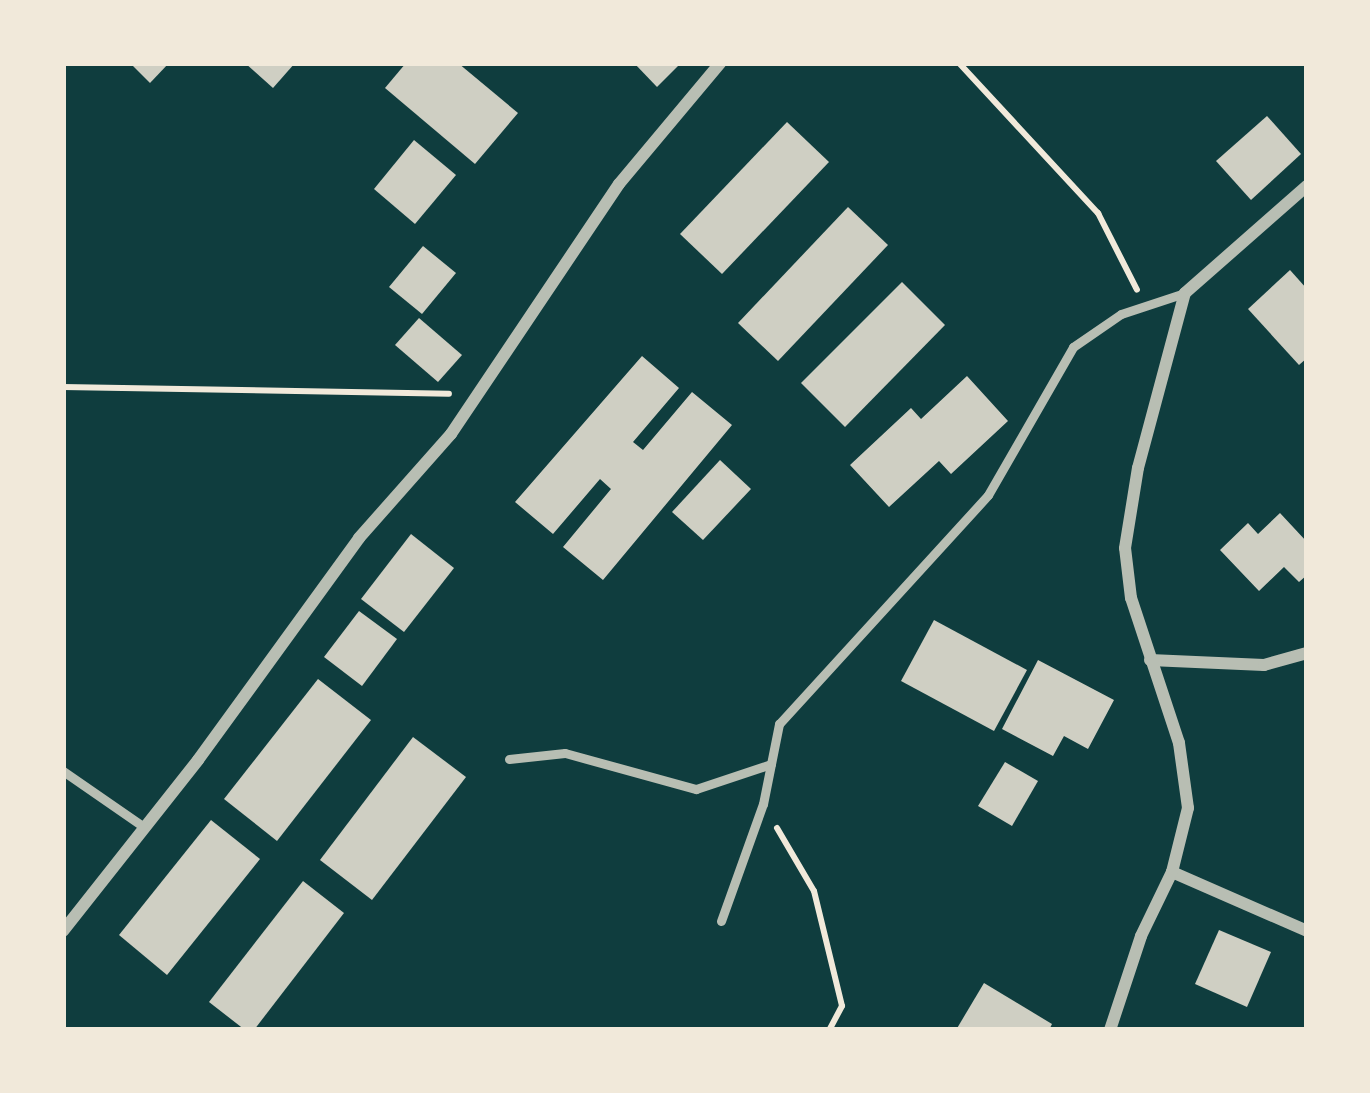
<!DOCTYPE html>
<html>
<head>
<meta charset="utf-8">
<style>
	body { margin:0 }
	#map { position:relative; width:1370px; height:1093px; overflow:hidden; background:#0f3d3e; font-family:Georgia,serif }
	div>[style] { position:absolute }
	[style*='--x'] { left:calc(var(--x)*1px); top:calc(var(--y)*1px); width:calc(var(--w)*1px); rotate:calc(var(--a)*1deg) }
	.building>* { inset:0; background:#cfcfc3 }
	.path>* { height:6px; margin:-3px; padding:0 3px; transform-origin:3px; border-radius:3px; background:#f1e9da }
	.service>* { height:9px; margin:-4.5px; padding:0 4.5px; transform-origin:4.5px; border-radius:4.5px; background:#b8beb3 }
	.minor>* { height:12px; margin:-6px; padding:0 6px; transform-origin:6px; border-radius:6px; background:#b8beb3 }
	span { translate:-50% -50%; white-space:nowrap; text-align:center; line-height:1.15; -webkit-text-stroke:10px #f1e9da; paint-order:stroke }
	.frame { position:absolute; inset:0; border:66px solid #f1e9da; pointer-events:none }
</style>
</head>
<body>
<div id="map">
	<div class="building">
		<i style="clip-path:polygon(130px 63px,169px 63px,150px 83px)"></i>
		<i style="clip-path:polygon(245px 63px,295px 63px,273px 88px)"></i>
		<i style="clip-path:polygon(406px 63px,458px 63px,518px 113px,475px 164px,385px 88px)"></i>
		<i style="clip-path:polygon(634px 63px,681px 63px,657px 87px)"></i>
		<i style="clip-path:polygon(1267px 116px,1301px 154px,1251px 200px,1216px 161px)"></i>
		<i style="clip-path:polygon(787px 122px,829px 162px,722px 274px,680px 234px)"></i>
		<i style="clip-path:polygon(414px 140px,456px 175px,415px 224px,374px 189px)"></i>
		<i style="clip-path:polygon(848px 207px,888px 245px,778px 361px,738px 323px)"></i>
		<i style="clip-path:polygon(423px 246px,456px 273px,422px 314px,389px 287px)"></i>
		<i style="clip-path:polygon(1290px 270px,1307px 289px,1307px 358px,1299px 365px,1248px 309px)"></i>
		<i style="clip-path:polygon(902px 282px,945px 325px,845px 427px,801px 383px)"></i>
		<i style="clip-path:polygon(419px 318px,462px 355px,438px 382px,395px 345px)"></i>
		<i style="clip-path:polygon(642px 356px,679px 388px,633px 442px,643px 450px,692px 392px,732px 425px,603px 580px,563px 547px,611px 489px,600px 479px,553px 534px,515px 502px)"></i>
		<i style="clip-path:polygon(967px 376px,1008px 421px,951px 474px,939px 461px,889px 507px,850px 465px,911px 408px,921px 419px)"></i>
		<i style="clip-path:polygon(720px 460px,751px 489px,703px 540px,672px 512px)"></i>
		<i style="clip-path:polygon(1280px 513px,1307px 542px,1307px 575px,1299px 582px,1284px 567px,1259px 591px,1220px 550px,1248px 523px,1258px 534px)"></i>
		<i style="clip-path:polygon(411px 534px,454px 568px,404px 632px,361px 599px)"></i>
		<i style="clip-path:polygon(359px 611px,397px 639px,362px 686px,324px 657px)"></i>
		<i style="clip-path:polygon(934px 620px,1027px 670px,994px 731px,901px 681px)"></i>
		<i style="clip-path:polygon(1038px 660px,1114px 700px,1088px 749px,1064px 736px,1053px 756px,1002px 729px)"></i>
		<i style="clip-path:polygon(318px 679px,371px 720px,277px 841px,224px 799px)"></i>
		<i style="clip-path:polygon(413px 737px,466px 777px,372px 900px,320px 860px)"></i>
		<i style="clip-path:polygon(1005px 762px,1038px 781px,1012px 826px,978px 806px)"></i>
		<i style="clip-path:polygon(211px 820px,260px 859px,167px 975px,119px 935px)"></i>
		<i style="clip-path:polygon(303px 881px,344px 913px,254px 1030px,245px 1030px,209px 1002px)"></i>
		<i style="clip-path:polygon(1219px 930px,1271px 952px,1247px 1007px,1195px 984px)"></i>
		<i style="clip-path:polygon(984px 983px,1052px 1024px,1049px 1030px,956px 1030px)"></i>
	</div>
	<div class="path">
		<i style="--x:959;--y:63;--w:205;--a:47.2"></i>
		<i style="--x:1098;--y:213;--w:86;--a:63.1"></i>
		<i style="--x:63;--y:387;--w:386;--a:1"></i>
		<i style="--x:777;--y:828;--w:73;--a:59.6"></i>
		<i style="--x:814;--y:891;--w:118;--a:76.3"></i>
		<i style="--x:842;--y:1006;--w:27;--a:118"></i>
	</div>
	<div class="service">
		<i style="--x:509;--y:759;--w:56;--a:-6.1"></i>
		<i style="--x:565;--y:753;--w:136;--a:15.4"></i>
		<i style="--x:696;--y:789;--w:79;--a:-18.4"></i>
		<i style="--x:63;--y:771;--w:98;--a:34.7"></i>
		<i style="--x:721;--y:921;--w:124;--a:-70.3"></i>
		<i style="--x:763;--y:804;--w:82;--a:-78.7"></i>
		<i style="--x:779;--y:724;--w:310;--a:-47.6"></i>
		<i style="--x:988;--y:495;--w:171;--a:-60.1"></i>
		<i style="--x:1073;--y:347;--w:58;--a:-34.5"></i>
		<i style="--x:1121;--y:314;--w:67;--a:-18.2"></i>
	</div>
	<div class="minor">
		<i style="--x:1150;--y:660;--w:114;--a:2.5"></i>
		<i style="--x:1264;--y:665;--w:45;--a:-15.6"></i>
		<i style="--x:1172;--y:872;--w:147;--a:23.6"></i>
		<i style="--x:63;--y:931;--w:218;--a:-51.7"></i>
		<i style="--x:198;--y:760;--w:274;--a:-54"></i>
		<i style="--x:359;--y:538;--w:139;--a:-48.5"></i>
		<i style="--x:451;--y:434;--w:301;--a:-56.1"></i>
		<i style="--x:619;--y:184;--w:158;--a:-50.1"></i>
		<i style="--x:1110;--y:1030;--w:99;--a:-71.7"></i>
		<i style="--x:1141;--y:936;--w:71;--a:-64.2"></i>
		<i style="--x:1172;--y:872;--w:66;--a:-76"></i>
		<i style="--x:1188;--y:808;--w:66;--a:-97.9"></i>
		<i style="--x:1179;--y:743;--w:153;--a:-108.3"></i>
		<i style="--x:1131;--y:598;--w:50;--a:-96.8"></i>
		<i style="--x:1125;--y:548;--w:81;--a:-80.8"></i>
		<i style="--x:1138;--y:468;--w:181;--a:-75"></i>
		<i style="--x:1185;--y:293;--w:162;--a:-41.3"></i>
	</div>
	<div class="frame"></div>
</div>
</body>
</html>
